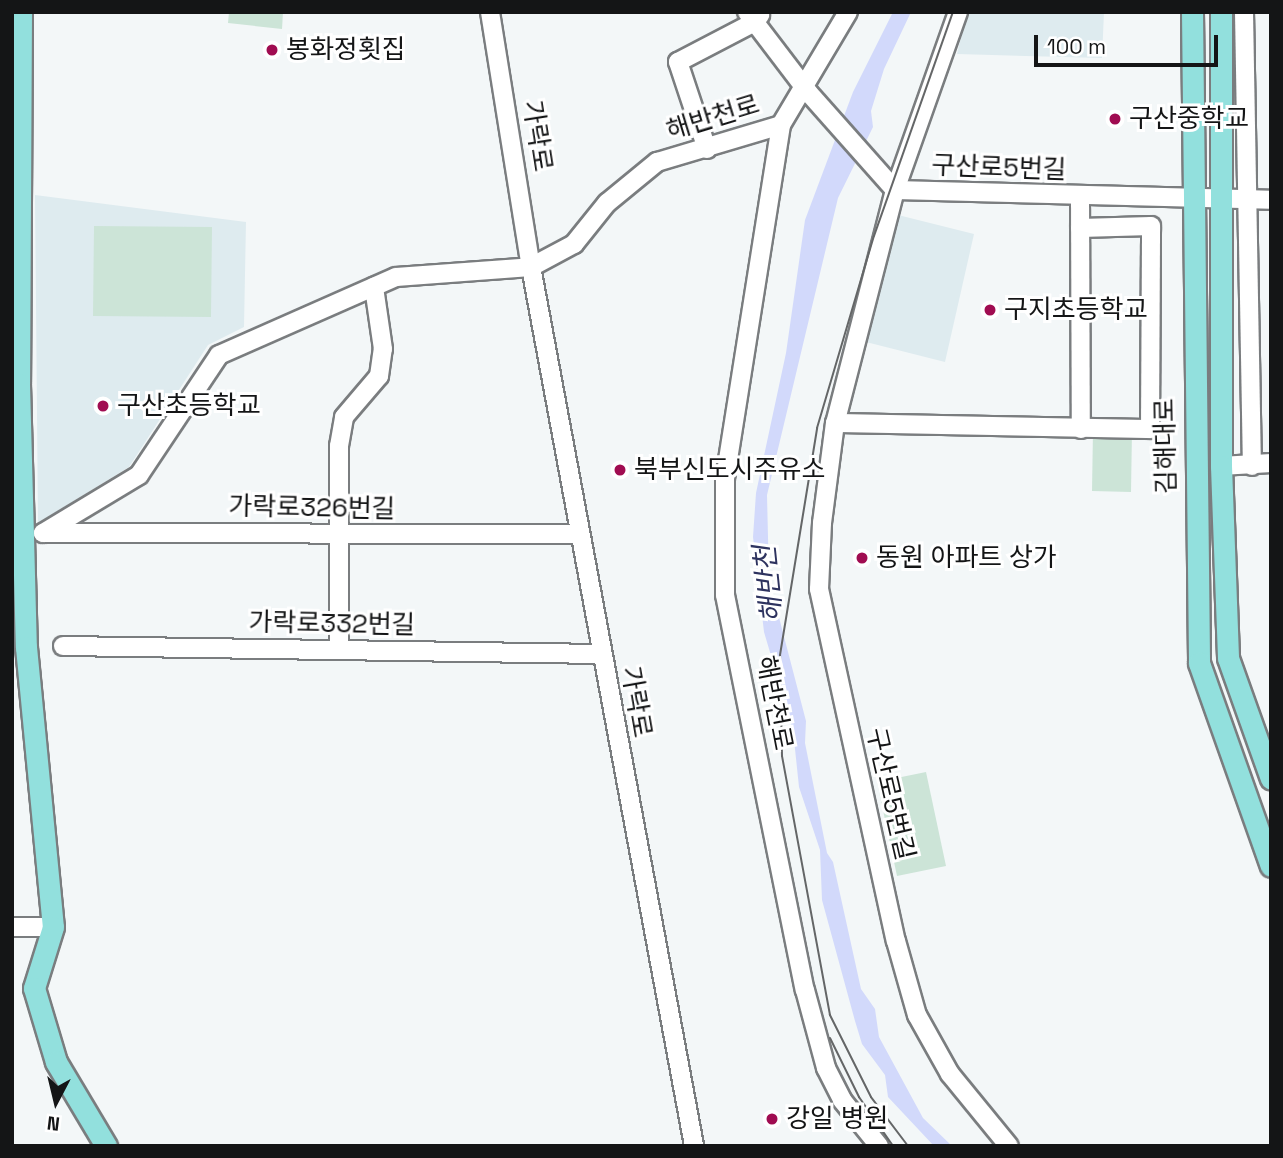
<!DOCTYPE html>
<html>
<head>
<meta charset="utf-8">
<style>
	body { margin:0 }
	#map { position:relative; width:1283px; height:1158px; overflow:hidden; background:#f3f7f8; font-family:"Space Grotesk","Noto Sans KR",sans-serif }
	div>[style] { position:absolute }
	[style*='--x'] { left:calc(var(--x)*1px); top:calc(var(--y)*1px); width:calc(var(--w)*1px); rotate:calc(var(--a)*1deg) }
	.built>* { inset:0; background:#deebef }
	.green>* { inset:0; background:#cce4d7 }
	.water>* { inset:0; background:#d2d9fb }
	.roads { filter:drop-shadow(2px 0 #7a7d7f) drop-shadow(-2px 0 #7a7d7f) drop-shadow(0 2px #7a7d7f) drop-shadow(0 -2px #7a7d7f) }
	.minor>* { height:18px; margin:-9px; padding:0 9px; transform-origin:9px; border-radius:9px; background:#fff }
	.major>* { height:21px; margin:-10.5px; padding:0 10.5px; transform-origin:10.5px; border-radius:10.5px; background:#92e0dd }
	.tram>* { height:2px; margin:-1px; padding:0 1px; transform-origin:1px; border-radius:1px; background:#646667 }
	.dots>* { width:19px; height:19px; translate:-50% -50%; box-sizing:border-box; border:4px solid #fff; border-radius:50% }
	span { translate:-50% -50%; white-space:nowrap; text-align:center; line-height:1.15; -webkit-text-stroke:6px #fff; paint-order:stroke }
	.poi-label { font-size:26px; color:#141516 }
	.left { translate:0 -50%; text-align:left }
	.street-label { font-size:26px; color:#141516 }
	.water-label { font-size:28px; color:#2e335f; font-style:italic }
	.frame { position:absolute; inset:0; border:14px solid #141516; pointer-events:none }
	.north { position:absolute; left:21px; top:1067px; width:70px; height:70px; -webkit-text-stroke:5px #fff; paint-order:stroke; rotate:187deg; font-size:19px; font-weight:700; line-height:28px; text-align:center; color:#141516 }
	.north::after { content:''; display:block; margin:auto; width:24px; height:32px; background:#141516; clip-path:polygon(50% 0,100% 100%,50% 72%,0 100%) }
	.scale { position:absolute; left:1034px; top:35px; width:184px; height:32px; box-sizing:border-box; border:4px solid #141516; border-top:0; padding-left:9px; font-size:21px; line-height:24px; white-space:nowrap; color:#141516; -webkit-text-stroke:5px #fff; paint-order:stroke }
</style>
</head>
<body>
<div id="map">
	<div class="built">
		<i style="clip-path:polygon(967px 12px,1104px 12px,1102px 58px,957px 54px)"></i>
		<i style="clip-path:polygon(35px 195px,246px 222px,244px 327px,208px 345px,129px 467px,38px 523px)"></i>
		<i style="clip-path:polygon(898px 215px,974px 234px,945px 362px,866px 342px)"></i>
	</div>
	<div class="green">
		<i style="clip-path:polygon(229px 12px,283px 12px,282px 29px,228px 23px)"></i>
		<i style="clip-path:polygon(94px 226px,212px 227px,211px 317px,93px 316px)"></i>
		<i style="clip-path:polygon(1093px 430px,1132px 430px,1131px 492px,1092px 491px)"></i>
		<i style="clip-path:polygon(926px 772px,946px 866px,897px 876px,877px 782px)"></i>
	</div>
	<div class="water">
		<i style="clip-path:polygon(893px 12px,911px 12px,884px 69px,871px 111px,873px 127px,838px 198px,767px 495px,769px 579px,806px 721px,805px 743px,827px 853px,833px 862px,861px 989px,875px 1009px,879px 1037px,923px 1118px,952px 1146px,934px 1146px,888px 1097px,885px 1075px,862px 1044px,855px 1021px,822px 900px,820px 850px,799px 787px,793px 730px,764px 632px,753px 537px,756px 493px,786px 353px,805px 220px,853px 92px)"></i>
	</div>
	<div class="roads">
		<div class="minor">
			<i style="--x:490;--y:12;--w:258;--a:80.9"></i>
			<i style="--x:531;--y:267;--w:894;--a:79.49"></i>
			<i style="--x:747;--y:12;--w:101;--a:52.7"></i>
			<i style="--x:808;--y:92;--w:131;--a:48.4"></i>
			<i style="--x:848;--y:12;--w:131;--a:120.7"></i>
			<i style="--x:781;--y:125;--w:358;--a:99"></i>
			<i style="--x:725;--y:479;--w:116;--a:90"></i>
			<i style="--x:725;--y:595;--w:403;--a:78.6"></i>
			<i style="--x:805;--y:990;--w:81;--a:74.9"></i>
			<i style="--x:826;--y:1068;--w:36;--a:63"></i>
			<i style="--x:842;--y:1100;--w:59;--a:51.2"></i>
			<i style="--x:958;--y:12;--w:189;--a:109.5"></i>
			<i style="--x:895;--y:190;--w:241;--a:104.4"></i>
			<i style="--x:835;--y:423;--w:101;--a:97.4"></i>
			<i style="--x:822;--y:523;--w:66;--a:92.6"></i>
			<i style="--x:819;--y:589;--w:360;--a:77.7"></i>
			<i style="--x:896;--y:941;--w:77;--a:74.2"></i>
			<i style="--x:917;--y:1015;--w:68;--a:60.8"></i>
			<i style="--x:950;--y:1074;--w:93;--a:50.7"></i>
			<i style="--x:1244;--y:12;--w:454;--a:89"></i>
			<i style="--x:707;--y:149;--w:92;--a:-108.4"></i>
			<i style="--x:678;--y:62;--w:87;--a:-27.5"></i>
			<i style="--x:755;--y:22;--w:9;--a:-54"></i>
			<i style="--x:895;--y:190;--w:376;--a:1.5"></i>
			<i style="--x:1080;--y:197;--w:232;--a:89.8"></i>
			<i style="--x:835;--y:423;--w:315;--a:1.1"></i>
			<i style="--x:1150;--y:429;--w:203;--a:-89.7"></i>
			<i style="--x:1151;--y:226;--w:71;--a:178.4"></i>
			<i style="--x:1221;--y:466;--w:50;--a:-3.4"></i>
			<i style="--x:43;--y:533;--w:112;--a:-31.1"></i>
			<i style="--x:139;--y:475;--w:144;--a:-56.3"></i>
			<i style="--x:219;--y:355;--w:193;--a:-23.8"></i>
			<i style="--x:396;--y:277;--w:135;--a:-4.2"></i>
			<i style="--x:531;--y:267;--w:49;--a:-28.1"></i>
			<i style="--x:574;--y:244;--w:53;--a:-51.2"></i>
			<i style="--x:607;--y:203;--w:65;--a:-39.4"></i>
			<i style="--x:657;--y:162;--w:129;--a:-16.6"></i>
			<i style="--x:43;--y:533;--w:537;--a:0.11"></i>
			<i style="--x:63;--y:646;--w:538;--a:0.85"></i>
			<i style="--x:339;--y:650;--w:204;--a:-90"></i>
			<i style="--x:339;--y:446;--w:29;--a:-80"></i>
			<i style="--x:344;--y:417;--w:54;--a:-49.5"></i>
			<i style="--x:379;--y:376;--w:27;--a:-82"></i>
			<i style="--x:383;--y:349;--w:63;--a:-98.3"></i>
			<i style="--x:12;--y:927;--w:41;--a:0"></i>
		</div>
		<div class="major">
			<i style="--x:21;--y:12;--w:372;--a:90.3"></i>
			<i style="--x:19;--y:384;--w:263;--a:88.5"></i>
			<i style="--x:26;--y:647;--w:281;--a:84.5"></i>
			<i style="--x:53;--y:927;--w:64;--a:107.3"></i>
			<i style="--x:34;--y:988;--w:77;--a:73.4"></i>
			<i style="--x:56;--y:1062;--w:98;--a:59.2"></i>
			<i style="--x:1192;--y:12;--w:651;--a:89.38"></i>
			<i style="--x:1199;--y:663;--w:215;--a:70.5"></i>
			<i style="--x:1221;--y:12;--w:454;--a:90"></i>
			<i style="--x:1221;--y:466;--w:192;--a:87.9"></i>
			<i style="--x:1228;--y:658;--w:128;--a:70.4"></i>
		</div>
	</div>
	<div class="tram">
		<i style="--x:830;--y:1038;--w:66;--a:63.8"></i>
		<i style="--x:859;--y:1097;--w:60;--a:55.2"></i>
		<i style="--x:908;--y:1146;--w:61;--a:-127.1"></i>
		<i style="--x:871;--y:1097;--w:92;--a:-116.6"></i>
		<i style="--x:830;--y:1015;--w:263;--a:-100.5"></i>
		<i style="--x:782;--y:756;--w:101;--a:-91.1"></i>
		<i style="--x:780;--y:655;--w:230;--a:-80.7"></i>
		<i style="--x:817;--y:428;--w:200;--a:-73.5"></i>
		<i style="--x:874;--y:236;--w:238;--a:-70.6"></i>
	</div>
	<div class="dots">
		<i style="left:272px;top:50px;background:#a00c51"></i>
		<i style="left:1115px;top:119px;background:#a00c51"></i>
		<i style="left:990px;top:310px;background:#a00c51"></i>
		<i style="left:103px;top:406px;background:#a00c51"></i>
		<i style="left:620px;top:470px;background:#a00c51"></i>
		<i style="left:862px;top:558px;background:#a00c51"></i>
		<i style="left:772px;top:1119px;background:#a00c51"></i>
	</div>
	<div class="poi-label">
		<span class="left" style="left:286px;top:50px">봉화정횟집</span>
		<span class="left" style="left:1129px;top:119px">구산중학교</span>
		<span class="left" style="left:1004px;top:310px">구지초등학교</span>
		<span class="left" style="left:117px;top:406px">구산초등학교</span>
		<span class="left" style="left:634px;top:470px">북부신도시주유소</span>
		<span class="left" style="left:876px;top:558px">동원 아파트 상가</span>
		<span class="left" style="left:786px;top:1119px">강일 병원</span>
	</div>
	<div class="street-label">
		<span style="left:713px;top:118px;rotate:-17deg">해반천로</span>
		<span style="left:537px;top:136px;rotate:81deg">가락로</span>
		<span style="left:999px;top:168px;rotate:2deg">구산로5번길</span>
		<span style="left:1166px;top:446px;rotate:-91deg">김해대로</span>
		<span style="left:312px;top:508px;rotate:1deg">가락로326번길</span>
		<span style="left:332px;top:624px;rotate:1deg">가락로332번길</span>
		<span style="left:636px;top:702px;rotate:80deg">가락로</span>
		<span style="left:774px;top:703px;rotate:79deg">해반천로</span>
		<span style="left:890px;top:794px;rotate:77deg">구산로5번길</span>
	</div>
	<div class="water-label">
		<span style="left:768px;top:584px;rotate:-96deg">해반천</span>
	</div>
	<div class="frame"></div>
	<div class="north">N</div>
	<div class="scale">100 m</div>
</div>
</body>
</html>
